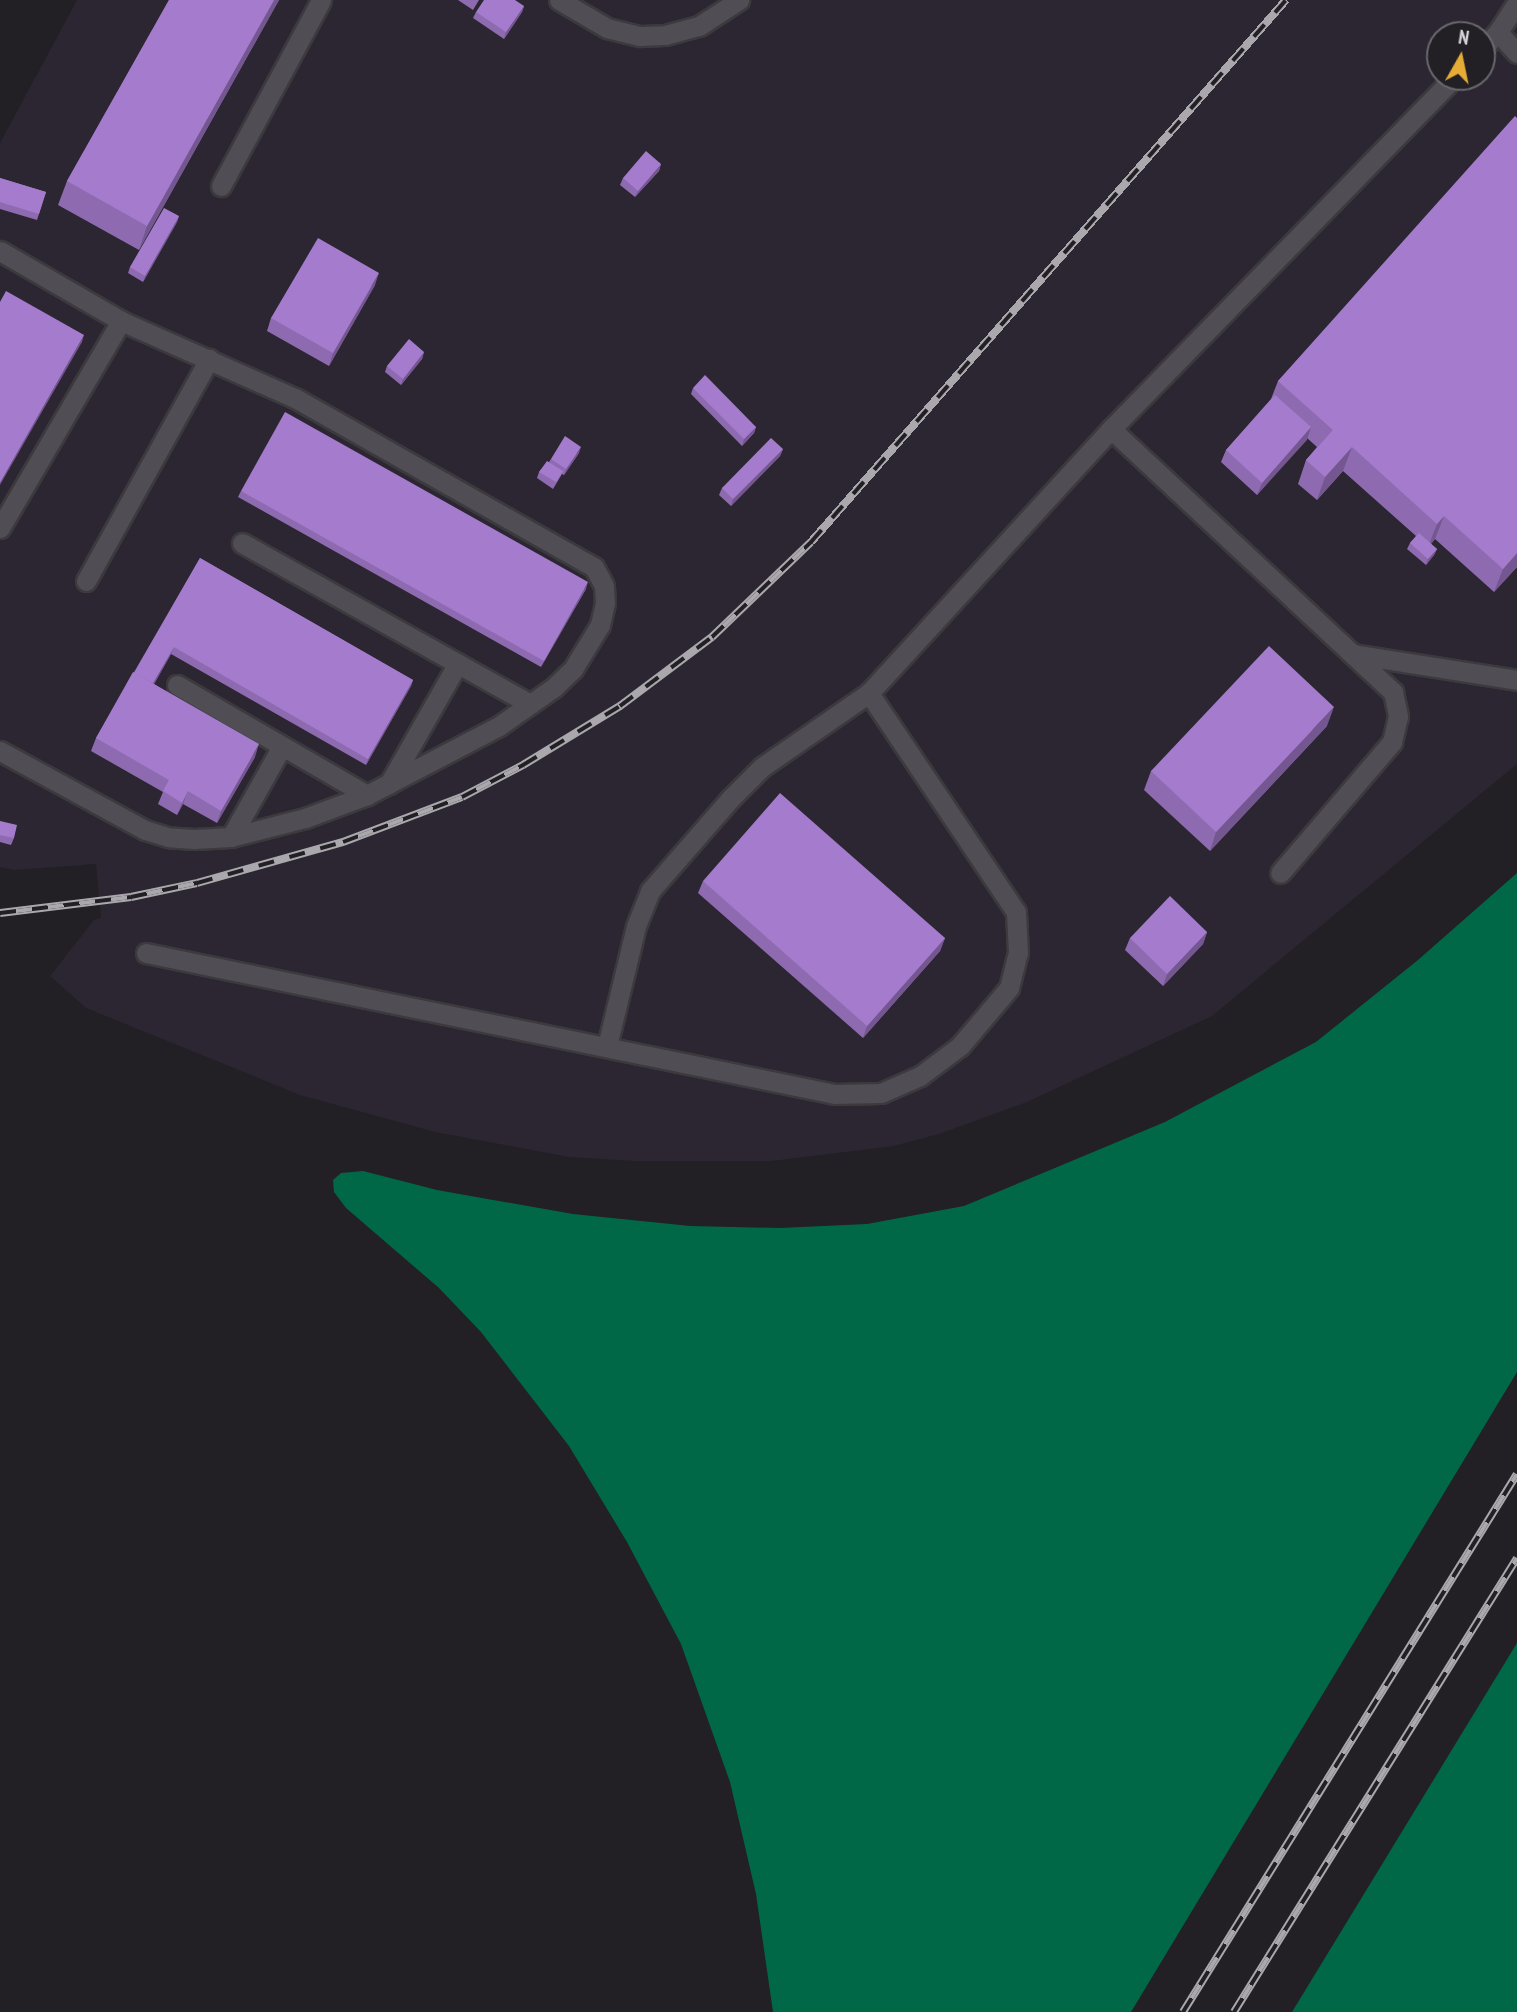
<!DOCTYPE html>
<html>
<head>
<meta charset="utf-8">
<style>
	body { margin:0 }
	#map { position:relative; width:1517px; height:2012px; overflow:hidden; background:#221f25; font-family:"PT Sans Narrow",sans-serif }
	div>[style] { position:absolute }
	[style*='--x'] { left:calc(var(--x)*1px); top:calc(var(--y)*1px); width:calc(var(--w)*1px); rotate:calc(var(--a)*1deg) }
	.built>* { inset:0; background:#2b2631 }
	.forest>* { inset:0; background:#006847 }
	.roads { filter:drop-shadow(2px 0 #3c3a3e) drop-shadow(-2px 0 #3c3a3e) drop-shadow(0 2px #3c3a3e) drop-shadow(0 -2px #3c3a3e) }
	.lane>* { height:19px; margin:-9.5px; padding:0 9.5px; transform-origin:9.5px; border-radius:9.5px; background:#504d54 }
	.rail>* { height:8px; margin-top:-4px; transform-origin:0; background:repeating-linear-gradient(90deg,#221f25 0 16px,#aaa8ac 0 32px); box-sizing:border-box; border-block:2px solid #aaa8ac }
	.wall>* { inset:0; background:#8e6bb0 }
	.shaded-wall>* { inset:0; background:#745790 }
	.building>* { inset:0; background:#a57ccd }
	span { translate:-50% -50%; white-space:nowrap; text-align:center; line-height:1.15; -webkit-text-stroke:7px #221f25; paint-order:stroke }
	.north { position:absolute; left:1426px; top:21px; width:70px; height:70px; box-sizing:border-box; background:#221f25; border:2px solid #6a676d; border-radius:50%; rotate:9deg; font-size:19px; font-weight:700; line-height:28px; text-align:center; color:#d6d4d8 }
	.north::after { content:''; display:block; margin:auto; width:24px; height:32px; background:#e5ad35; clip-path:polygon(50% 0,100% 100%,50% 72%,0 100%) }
</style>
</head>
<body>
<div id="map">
	<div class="built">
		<i style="clip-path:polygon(evenodd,77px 0,1517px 0,1517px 764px,1212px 1016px,1027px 1102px,939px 1134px,894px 1146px,772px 1161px,634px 1161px,569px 1157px,435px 1132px,300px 1095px,86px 1008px,50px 976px,94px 920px,101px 918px,96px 864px,14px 870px,0 867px,0 143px,77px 0,1440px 35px,1482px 35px,1482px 77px,1440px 77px,1440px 35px)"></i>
	</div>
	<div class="forest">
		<i style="clip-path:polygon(1517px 873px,1517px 1372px,1131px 2012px,773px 2012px,756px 1894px,730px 1782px,681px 1644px,627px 1542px,569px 1446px,481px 1332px,439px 1288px,346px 1208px,334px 1192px,333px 1180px,341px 1173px,363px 1171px,437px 1190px,573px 1214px,690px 1226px,780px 1228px,867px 1224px,964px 1206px,1165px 1122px,1316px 1042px,1418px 960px)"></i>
		<i style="clip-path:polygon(1517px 1643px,1517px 2012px,1292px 2012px)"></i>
	</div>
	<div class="roads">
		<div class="lane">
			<i style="--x:559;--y:0;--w:56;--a:30.3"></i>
			<i style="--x:607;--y:28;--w:34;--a:14"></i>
			<i style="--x:640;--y:36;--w:25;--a:-2"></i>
			<i style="--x:665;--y:35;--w:35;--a:-15"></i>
			<i style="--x:699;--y:26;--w:48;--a:-33"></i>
			<i style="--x:1498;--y:32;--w:28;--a:48"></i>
			<i style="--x:1482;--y:49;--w:23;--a:-47"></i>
			<i style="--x:1498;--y:32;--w:35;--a:-57"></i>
			<i style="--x:221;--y:186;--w:211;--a:-61.7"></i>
			<i style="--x:0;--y:251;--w:140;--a:30"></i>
			<i style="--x:121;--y:321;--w:190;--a:23.9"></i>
			<i style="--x:295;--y:398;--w:343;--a:29.5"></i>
			<i style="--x:594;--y:567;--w:21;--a:62"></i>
			<i style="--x:604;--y:586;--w:17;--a:87"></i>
			<i style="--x:605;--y:603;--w:23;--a:103"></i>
			<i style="--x:600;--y:625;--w:52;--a:121.5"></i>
			<i style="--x:573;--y:669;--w:28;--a:136"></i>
			<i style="--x:553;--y:688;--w:66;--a:144.9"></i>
			<i style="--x:499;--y:726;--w:149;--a:152.4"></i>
			<i style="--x:367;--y:795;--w:66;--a:159.6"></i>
			<i style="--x:305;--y:818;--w:76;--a:165.6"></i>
			<i style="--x:231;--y:837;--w:37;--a:177"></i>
			<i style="--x:194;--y:839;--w:26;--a:-176"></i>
			<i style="--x:168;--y:837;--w:24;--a:-163"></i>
			<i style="--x:145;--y:830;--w:165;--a:-151.4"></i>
			<i style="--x:1111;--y:429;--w:386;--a:43"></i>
			<i style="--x:1393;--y:692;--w:25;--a:78"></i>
			<i style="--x:1398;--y:716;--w:27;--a:103"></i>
			<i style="--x:1392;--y:742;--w:172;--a:130.5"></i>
			<i style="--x:0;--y:528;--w:240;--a:-59.7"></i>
			<i style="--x:242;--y:543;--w:330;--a:29.2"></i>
			<i style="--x:86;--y:581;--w:254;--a:-61"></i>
			<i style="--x:1353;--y:654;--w:166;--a:9"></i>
			<i style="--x:177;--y:685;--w:220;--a:30.1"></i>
			<i style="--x:389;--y:784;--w:139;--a:-60.3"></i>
			<i style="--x:231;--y:837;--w:104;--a:-60.7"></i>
			<i style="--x:146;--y:953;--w:703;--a:11.57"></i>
			<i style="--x:835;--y:1094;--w:46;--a:-1.2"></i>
			<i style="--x:881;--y:1093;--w:43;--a:-23.6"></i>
			<i style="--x:920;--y:1076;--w:50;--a:-36.9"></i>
			<i style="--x:960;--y:1046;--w:76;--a:-49.8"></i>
			<i style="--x:1009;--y:988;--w:36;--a:-76"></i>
			<i style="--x:1018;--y:953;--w:41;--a:-92.8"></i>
			<i style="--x:1016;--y:912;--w:264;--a:-123.9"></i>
			<i style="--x:607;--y:1046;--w:123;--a:-76.4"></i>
			<i style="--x:636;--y:926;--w:38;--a:-68"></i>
			<i style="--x:650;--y:891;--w:122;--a:-49"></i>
			<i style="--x:730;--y:799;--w:45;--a:-45"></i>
			<i style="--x:762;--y:767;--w:130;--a:-34.7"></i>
			<i style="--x:869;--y:693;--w:358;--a:-47.5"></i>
			<i style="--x:1111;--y:429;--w:491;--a:-45.7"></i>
		</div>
	</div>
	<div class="rail">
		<i style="--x:0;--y:913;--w:132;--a:-7"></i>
		<i style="--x:131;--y:897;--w:67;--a:-12"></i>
		<i style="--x:197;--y:883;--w:152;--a:-15.7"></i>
		<i style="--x:343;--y:842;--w:127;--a:-20.7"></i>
		<i style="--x:462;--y:797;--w:69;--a:-27.7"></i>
		<i style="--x:523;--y:765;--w:114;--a:-31.3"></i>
		<i style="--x:620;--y:706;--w:115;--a:-36.9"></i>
		<i style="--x:712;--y:637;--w:137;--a:-43.8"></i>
		<i style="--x:811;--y:542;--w:721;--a:-48.77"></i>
		<i style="--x:1183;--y:2012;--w:633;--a:-58.17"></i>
		<i style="--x:1234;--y:2012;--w:535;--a:-58.06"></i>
	</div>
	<div class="wall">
		<i style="clip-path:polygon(169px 0,279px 0,139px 250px,58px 205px,67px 181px)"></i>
		<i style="clip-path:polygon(458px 0,479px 0,473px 10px)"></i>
		<i style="clip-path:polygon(524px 6px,522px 12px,504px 39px,473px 18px,476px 12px)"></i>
		<i style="clip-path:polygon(1517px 118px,1517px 567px,1494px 592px,1435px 539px,1431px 544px,1437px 549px,1434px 555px,1426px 565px,1407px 549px,1410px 543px,1416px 536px,1343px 471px,1317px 500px,1298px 484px,1306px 460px,1317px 447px,1307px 438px,1257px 495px,1221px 462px,1226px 450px,1271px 399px,1278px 381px)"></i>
		<i style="clip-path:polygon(661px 164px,659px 171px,635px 197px,620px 185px,623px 178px)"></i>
		<i style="clip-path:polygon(0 178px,46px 192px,37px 220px,0 209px)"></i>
		<i style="clip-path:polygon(179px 216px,177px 222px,143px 282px,128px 273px,130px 267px)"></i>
		<i style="clip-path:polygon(375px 285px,329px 366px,267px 331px,271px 318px)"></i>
		<i style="clip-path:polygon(424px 352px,422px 359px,401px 385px,385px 372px,387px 366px)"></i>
		<i style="clip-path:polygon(693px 388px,756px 427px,754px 433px,742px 446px,691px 394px)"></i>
		<i style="clip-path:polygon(783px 449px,780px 456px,731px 506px,719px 495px,722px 488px)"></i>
		<i style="clip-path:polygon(579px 453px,564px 475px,562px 474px,553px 489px,537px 478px,539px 472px,549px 462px,551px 459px)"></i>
		<i style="clip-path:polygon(241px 491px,586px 589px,541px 667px,238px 497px)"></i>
		<i style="clip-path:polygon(200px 558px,413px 680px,411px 686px,366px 765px,171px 654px,154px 684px,255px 757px,217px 823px,183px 804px,177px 815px,158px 804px,163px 792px,91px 751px,96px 738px)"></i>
		<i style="clip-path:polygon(1327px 726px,1210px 851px,1144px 790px,1151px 771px)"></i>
		<i style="clip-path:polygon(0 821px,14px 838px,11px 845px,0 842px)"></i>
		<i style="clip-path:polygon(703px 881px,945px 938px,940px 951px,863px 1038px,698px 893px)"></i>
		<i style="clip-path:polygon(1207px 932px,1203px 944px,1163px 986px,1125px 950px,1130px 938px)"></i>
	</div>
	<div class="shaded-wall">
		<i style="clip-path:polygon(274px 0,279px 0,139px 250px,147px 226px)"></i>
		<i style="clip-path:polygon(524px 6px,522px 12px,504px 39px,506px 32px)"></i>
		<i style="clip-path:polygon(661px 164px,659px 171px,635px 197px,638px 191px)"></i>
		<i style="clip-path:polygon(179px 216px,177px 222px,143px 282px,145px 276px)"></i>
		<i style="clip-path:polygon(379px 273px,375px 285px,329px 366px,333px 353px)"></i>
		<i style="clip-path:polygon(84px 335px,82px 342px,0 485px,0 483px)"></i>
		<i style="clip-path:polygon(424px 352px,422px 359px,401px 385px,403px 379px)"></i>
		<i style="clip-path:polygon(756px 427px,754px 433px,742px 446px,744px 439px)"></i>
		<i style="clip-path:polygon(1311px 427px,1307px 440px,1257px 495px,1262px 483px)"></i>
		<i style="clip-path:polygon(581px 447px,579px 453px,564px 475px,566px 469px)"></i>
		<i style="clip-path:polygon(1352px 447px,1343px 471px,1317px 500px,1325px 477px)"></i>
		<i style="clip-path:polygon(783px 449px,780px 456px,731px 506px,733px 499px)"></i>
		<i style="clip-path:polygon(1444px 516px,1435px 539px,1428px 547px,1437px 524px)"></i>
		<i style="clip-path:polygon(1437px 549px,1434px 555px,1426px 565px,1428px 559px)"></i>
		<i style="clip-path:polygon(1517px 553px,1517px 567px,1494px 592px,1503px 569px)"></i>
		<i style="clip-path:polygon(588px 582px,586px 589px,541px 667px,544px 661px)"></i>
		<i style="clip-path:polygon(174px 647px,171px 654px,148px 695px,150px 688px)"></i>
		<i style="clip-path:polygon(413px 680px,411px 686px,366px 765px,368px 759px)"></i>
		<i style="clip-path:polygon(1334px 707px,1327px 726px,1210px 851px,1216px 832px)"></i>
		<i style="clip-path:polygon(259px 744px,255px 757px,217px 823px,221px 811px)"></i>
		<i style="clip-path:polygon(188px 791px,183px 804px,177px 815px,182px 803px)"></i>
		<i style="clip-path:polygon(1207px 932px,1203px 944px,1163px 986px,1167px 974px)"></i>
		<i style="clip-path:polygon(945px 938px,940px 951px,863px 1038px,867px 1026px)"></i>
	</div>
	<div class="building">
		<i style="clip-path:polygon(169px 0,274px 0,147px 226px,67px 181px)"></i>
		<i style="clip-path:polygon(484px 0,515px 0,524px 6px,506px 32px,476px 12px)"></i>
		<i style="clip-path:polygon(1515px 116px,1517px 118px,1517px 553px,1503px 569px,1444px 516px,1437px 524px,1352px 447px,1325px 477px,1306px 460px,1333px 430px,1278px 381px)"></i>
		<i style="clip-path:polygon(646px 151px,661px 164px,638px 191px,623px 178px)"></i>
		<i style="clip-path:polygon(0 178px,46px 192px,39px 214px,0 202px)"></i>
		<i style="clip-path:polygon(164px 208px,179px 216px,145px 276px,130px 267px)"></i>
		<i style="clip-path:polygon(318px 238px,379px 273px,333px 353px,271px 318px)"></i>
		<i style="clip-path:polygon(6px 291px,84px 335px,0 483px,0 302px)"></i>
		<i style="clip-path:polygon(409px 339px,424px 352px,403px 379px,387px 366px)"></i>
		<i style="clip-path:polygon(705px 375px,756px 427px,744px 439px,693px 388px)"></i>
		<i style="clip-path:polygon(1275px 395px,1311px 427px,1262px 483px,1226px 450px)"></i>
		<i style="clip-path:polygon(285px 412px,588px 582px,544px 661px,241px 491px)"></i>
		<i style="clip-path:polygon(565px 436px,581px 447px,566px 469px,551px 459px)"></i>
		<i style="clip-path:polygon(771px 438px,783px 449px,733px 499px,722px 488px)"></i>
		<i style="clip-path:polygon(547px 461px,563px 471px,556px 482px,539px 472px)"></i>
		<i style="clip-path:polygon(1419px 533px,1437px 549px,1428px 559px,1410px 543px)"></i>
		<i style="clip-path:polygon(200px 558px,413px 680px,368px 759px,174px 647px,153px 683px,134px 673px)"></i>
		<i style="clip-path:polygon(1269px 646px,1334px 707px,1216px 832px,1151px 771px)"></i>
		<i style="clip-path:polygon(133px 672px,259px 744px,221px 811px,188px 791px,182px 803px,163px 791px,169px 780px,96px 738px)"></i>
		<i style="clip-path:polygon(780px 793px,945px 938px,867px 1026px,703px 881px)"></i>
		<i style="clip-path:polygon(0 821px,17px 825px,14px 838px,0 835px)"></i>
		<i style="clip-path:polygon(1170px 896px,1207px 932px,1167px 974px,1130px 938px)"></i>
	</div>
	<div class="north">N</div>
</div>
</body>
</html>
